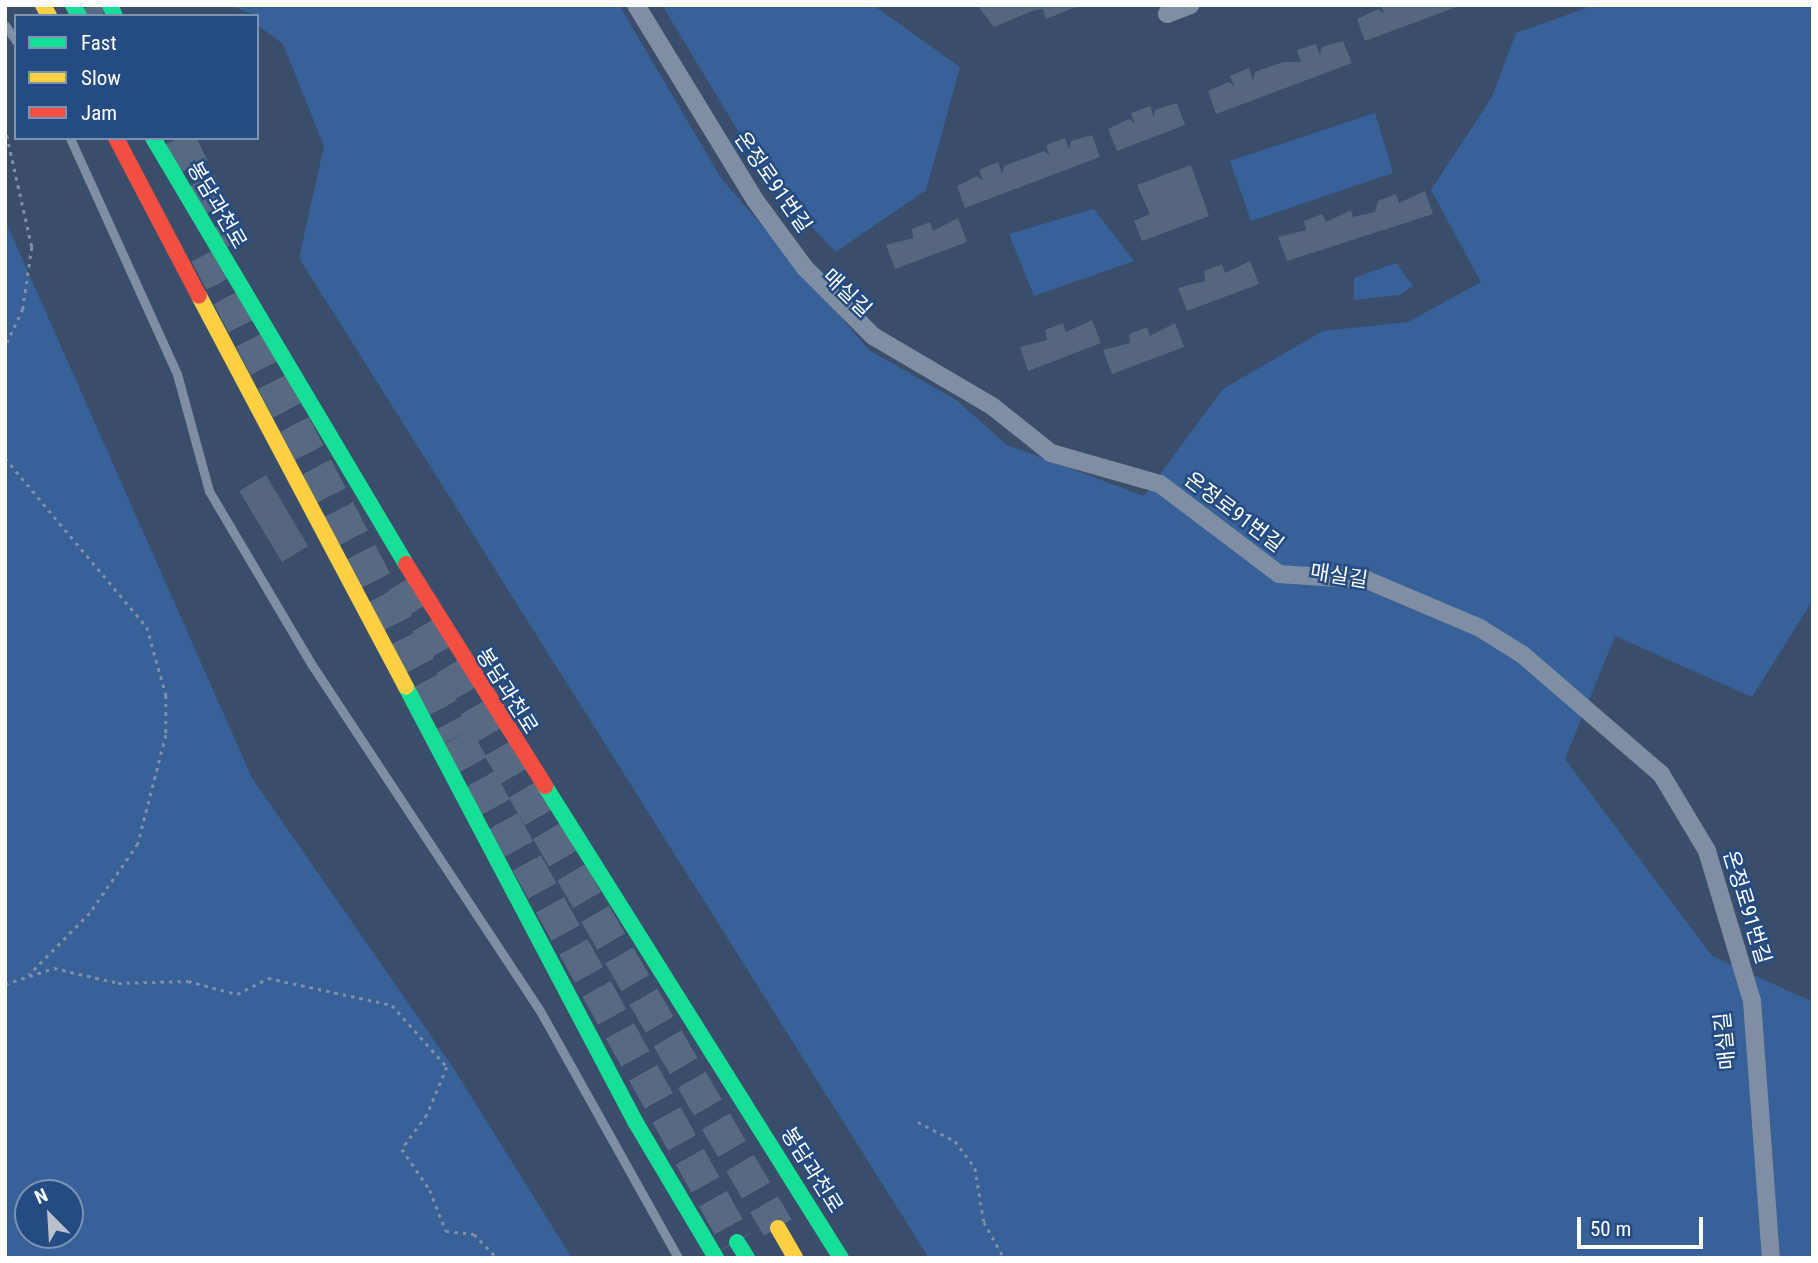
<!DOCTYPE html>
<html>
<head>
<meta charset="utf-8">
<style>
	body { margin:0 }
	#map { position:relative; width:1818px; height:1263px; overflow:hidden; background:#3a4e6c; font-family:"Roboto Condensed","Noto Sans KR",sans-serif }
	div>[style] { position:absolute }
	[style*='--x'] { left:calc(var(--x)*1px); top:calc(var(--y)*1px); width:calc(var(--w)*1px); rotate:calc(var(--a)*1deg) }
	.green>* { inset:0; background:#386199 }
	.building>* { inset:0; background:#55667e }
	.highway-tunnel>* { height:32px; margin-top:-16px; transform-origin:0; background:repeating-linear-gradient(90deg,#586982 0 32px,transparent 0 48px) }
	.path>* { height:2.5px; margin-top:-1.25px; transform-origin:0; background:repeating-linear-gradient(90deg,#7f8ea2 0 3.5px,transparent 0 8.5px) }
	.lane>* { height:9px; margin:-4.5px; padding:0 4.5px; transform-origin:4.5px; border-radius:4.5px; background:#7f8ea2 }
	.street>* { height:18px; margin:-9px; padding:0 9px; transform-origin:9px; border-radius:9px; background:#7f8ea2 }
	.fast>* { height:16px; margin:-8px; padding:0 8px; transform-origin:8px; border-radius:8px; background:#16e098 }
	.slow>* { height:16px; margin:-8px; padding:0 8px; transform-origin:8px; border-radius:8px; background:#ffcf43 }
	.jam>* { height:16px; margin:-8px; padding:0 8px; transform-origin:8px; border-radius:8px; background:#f24e42 }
	span { translate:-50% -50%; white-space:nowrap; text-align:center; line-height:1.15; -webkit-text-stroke:5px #244b82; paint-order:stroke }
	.street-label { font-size:21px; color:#fff }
	.frame { position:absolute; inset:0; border:7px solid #fff; pointer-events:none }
	.legend { position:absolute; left:14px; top:14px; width:245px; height:126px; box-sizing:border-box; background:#244b82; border:2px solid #7c93b4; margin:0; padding:9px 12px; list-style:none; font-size:21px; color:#fff }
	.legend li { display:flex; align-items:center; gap:14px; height:35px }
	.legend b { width:35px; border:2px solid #7c93b4 }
	.north { position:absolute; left:14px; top:1179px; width:70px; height:70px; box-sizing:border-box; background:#244b82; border:2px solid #7c93b4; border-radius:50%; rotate:336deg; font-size:19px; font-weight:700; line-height:28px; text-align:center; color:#fff }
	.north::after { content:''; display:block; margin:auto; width:24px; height:32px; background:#bac1cc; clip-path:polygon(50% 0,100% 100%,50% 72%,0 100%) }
	.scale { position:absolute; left:1577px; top:1217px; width:126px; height:32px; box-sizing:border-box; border:4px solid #fff; border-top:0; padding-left:9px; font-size:21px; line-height:24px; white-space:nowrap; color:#fff; -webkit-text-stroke:5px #244b82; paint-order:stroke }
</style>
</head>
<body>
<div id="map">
	<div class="green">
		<i style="clip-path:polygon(230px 5px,619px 5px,721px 178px,869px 350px,956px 400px,1007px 445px,1144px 496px,1223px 389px,1323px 331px,1408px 322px,1481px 282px,1431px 190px,1492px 97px,1516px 33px,1595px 5px,1813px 5px,1813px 600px,1752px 697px,1615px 636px,1565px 759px,1712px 956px,1813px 1002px,1813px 1258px,929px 1258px,299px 258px,324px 146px,283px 44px,257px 25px,257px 16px)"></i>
		<i style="clip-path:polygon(662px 5px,873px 5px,960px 67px,926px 190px,836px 252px,770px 184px)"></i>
		<i style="clip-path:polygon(1375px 113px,1393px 173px,1251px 221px,1230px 161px)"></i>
		<i style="clip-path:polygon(1094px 209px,1134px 261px,1034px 296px,1009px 234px)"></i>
		<i style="clip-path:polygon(evenodd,5px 220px,252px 778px,454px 1069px,572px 1258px,5px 1258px,5px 220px,70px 1193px,70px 1235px,28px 1235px,28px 1193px,70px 1193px)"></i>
		<i style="clip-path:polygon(1396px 263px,1413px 286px,1400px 295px,1354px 300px,1354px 278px)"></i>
	</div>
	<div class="building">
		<i style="clip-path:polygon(977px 5px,1081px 5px,1046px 19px,1043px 9px,1032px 11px,994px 27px)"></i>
		<i style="clip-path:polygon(1381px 5px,1403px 7px,1459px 6px,1365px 41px,1357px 19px,1378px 9px,1384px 14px)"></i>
		<i style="clip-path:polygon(1343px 41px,1352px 63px,1216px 114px,1208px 91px,1229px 82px,1235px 87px,1230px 76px,1249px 68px,1253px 80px,1255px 72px,1283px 62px,1301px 62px,1297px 50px,1316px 44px,1320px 55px,1322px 47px)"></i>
		<i style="clip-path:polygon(1177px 103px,1185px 125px,1117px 151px,1108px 129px,1129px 119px,1135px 124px,1131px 113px,1150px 106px,1154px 117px,1155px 110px)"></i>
		<i style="clip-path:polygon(1092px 135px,1100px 157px,965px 208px,957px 186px,977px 176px,983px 181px,979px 170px,998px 162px,1002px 174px,1004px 166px,1044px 151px,1050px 156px,1046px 145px,1065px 138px,1069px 149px,1071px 141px)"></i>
		<i style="clip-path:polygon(1191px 165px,1209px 216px,1142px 241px,1134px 221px,1150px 214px,1137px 185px)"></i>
		<i style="clip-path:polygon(1425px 191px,1433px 214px,1287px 261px,1278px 237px,1306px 230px,1304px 221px,1322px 214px,1326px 222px,1351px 210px,1353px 217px,1375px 212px,1378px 201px,1396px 194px,1399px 203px)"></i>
		<i style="clip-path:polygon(958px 218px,967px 242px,895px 269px,886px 245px,913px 238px,912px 229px,930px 222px,933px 231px)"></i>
		<i style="clip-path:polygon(1250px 261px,1259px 284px,1187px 311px,1178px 288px,1205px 281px,1204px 271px,1222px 264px,1225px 273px)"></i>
		<i style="clip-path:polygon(1092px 320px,1101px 343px,1028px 371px,1020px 347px,1047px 340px,1045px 330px,1063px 323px,1066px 332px)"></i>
		<i style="clip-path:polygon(1175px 323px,1184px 347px,1112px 374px,1103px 350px,1130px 343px,1129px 334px,1147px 327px,1150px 336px)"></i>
		<i style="clip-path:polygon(266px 475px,308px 546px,282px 562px,239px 491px)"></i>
	</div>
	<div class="highway-tunnel">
		<i style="--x:92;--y:5;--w:12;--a:66"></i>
		<i style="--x:179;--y:138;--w:119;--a:64.7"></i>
		<i style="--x:206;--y:254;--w:544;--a:62.54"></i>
		<i style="--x:457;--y:737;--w:577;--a:60.99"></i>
		<i style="--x:402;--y:582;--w:747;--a:59.8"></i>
	</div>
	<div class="path">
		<i style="--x:5;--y:127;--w:123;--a:77.3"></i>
		<i style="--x:32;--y:247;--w:63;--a:98.3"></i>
		<i style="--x:23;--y:309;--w:42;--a:115.3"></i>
		<i style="--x:5;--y:458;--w:221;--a:50"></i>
		<i style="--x:147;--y:627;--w:71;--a:74.4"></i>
		<i style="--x:166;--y:695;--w:40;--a:90"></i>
		<i style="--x:166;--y:735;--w:113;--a:104.4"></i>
		<i style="--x:138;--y:844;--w:84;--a:124.8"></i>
		<i style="--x:90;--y:913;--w:87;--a:134.5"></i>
		<i style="--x:5;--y:984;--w:52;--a:-18.1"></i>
		<i style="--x:54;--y:968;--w:66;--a:13.2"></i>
		<i style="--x:118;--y:983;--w:70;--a:-1.6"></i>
		<i style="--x:188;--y:981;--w:51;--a:14.9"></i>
		<i style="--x:237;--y:994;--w:35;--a:-27"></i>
		<i style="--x:268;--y:978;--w:127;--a:12.3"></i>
		<i style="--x:392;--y:1005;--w:83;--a:48.4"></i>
		<i style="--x:447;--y:1067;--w:52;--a:112.6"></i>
		<i style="--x:427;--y:1115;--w:42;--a:126.3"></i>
		<i style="--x:402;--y:1149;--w:50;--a:55.7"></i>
		<i style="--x:430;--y:1190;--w:44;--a:68.7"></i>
		<i style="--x:446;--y:1231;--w:28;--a:6"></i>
		<i style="--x:474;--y:1234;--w:33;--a:46"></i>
		<i style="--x:918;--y:1122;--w:42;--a:27.2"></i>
		<i style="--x:955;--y:1141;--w:34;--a:53"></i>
		<i style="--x:975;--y:1168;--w:55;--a:80.5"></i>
		<i style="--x:984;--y:1222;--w:41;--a:60.9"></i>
	</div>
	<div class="lane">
		<i style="--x:5;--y:25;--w:19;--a:55"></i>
		<i style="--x:70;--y:138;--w:259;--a:65.6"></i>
		<i style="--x:177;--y:374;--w:121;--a:74.7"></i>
		<i style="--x:209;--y:491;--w:202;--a:59.4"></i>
		<i style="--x:312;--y:665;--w:412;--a:56.6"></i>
		<i style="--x:539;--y:1009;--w:285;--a:60.8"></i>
	</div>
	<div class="street">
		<i style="--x:636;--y:5;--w:228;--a:58.6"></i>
		<i style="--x:755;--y:200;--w:84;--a:53.7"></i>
		<i style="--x:805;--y:268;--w:96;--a:45"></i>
		<i style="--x:873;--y:336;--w:138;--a:30.5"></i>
		<i style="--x:992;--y:406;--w:75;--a:38.5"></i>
		<i style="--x:1051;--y:453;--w:113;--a:15.9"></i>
		<i style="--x:1160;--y:484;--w:149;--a:37.1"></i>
		<i style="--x:1279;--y:574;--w:88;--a:3.9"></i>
		<i style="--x:1367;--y:580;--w:123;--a:23"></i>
		<i style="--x:1480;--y:628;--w:51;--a:32.1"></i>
		<i style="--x:1523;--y:655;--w:182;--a:40.8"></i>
		<i style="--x:1661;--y:774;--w:90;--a:59.1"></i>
		<i style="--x:1707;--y:851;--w:157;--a:73.3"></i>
		<i style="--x:1752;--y:1001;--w:258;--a:85.8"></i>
		<i style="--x:1167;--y:14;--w:25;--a:-21"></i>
	</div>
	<div class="fast">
		<i style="--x:73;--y:5;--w:13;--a:61"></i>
		<i style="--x:110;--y:5;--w:12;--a:66"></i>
		<i style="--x:153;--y:138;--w:495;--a:59.3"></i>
		<i style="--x:406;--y:687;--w:493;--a:62.2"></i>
		<i style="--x:636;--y:1123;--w:157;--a:59.3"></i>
		<i style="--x:545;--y:786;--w:557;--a:57.91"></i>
		<i style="--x:737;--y:1242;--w:19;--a:58"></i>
	</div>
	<div class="slow">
		<i style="--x:43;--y:5;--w:13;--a:61"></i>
		<i style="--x:199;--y:296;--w:442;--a:62.1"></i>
		<i style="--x:778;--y:1228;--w:34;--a:60"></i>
	</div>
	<div class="jam">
		<i style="--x:116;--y:138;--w:178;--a:62.3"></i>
		<i style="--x:406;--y:564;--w:262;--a:57.9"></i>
	</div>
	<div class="street-label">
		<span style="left:773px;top:182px;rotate:55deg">온정로91번길</span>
		<span style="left:217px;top:205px;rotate:60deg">봉담과천로</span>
		<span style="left:847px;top:293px;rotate:44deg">매실길</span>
		<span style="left:1234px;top:512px;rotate:37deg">온정로91번길</span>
		<span style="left:1339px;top:576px;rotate:9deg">매실길</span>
		<span style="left:507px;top:691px;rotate:58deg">봉담과천로</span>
		<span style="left:1747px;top:907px;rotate:73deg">온정로91번길</span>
		<span style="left:1725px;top:1041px;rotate:-96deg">매실길</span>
		<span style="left:812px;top:1170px;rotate:58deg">봉담과천로</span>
	</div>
	<div class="frame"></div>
	<ul class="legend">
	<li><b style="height:9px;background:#16e098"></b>Fast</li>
	<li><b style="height:9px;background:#ffcf43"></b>Slow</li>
	<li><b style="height:9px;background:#f24e42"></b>Jam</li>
	</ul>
	<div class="north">N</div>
	<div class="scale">50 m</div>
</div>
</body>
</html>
